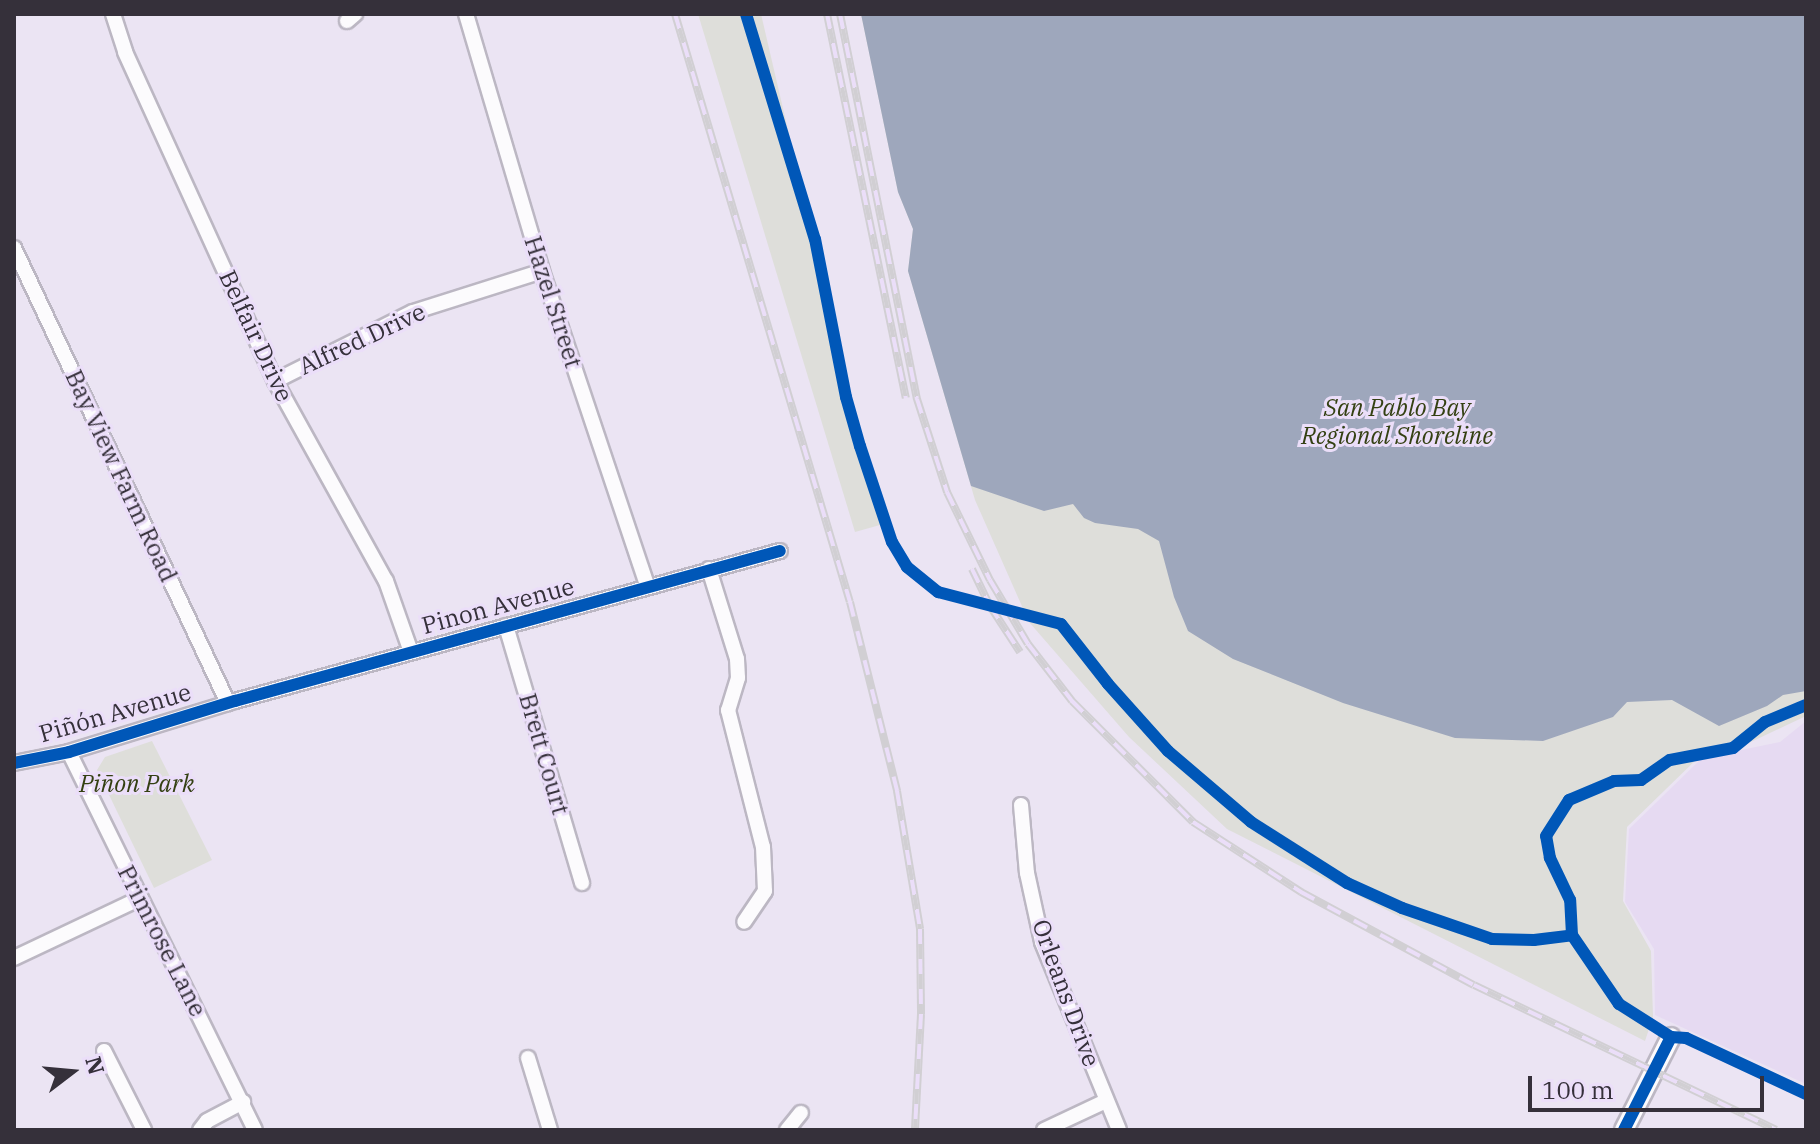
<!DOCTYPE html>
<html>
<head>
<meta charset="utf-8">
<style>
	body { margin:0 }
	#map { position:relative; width:1820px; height:1144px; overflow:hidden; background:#ebe4f3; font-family:"IBM Plex Serif",serif }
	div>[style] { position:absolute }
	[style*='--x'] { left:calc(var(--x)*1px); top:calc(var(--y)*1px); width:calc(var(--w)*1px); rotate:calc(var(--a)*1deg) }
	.built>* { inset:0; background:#e6daf2 }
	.green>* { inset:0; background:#dededa }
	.water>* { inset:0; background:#9ea7bc }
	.roads { filter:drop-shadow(2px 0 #bcb7c3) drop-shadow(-2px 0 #bcb7c3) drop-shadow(0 2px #bcb7c3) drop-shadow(0 -2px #bcb7c3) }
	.minor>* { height:14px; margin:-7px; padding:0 7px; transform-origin:7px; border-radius:7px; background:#fcfbfd }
	.tertiary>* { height:18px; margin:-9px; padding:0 9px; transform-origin:9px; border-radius:9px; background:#fcfbfd }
	.rail>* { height:8px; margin-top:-4px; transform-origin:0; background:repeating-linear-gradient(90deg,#ebdef9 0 15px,#d1cfd3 0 30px); box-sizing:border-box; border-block:2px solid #d1cfd3 }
	.cycleway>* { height:12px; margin:-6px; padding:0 6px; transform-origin:6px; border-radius:6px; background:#0057b8 }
	span { translate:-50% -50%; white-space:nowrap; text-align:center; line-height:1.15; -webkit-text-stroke:6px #ebdef9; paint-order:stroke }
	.street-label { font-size:24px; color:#35303a }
	.park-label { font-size:24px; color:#344012; font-style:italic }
	.frame { position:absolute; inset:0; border:16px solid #35303a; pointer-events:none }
	.north { position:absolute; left:32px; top:1032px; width:80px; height:80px; -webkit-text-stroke:6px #ebdef9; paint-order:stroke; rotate:74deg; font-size:22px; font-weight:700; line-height:32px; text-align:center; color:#35303a }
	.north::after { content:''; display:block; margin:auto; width:28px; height:36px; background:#35303a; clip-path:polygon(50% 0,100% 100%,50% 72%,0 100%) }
	.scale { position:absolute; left:1528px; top:1076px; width:236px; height:36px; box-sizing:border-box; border:4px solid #35303a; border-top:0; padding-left:10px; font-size:24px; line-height:28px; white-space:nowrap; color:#35303a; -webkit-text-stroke:6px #ebdef9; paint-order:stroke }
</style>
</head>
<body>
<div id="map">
	<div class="built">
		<i style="clip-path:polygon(1806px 721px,1806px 1084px,1655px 1015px,1654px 949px,1625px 902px,1629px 829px,1702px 758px,1780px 742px)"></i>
	</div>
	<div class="green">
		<i style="clip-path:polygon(698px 14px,761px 14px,880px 525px,855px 532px)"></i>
		<i style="clip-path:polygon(861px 14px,1806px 157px,1806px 716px,1738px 748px,1701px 755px,1627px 827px,1623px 901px,1651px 951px,1653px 1017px,1645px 1041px,1227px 829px,1129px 737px,1029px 622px,975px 500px,908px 271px,913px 229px,898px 192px)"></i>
		<i style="clip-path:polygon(152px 741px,212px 860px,154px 888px,97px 770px,105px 757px)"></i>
	</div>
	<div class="water">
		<i style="clip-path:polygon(861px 14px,1806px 14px,1806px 691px,1783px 695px,1767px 706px,1719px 726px,1672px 700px,1627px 702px,1613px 717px,1543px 741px,1455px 738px,1343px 703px,1233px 659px,1188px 631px,1174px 597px,1159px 541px,1138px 529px,1095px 523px,1084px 518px,1073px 504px,1044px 511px,971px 486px,908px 271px,913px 229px,898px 192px)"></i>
	</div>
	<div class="roads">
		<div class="minor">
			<i style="--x:113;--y:14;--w:40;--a:72"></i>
			<i style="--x:125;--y:52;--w:362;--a:65.5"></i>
			<i style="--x:275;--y:381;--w:229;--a:61"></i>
			<i style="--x:386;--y:581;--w:75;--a:70.6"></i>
			<i style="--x:466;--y:14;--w:268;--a:73.5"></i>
			<i style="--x:542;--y:271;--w:333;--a:71.5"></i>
			<i style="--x:347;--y:21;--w:11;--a:-41"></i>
			<i style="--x:14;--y:248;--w:503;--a:64.81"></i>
			<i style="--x:275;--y:381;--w:154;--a:-26.6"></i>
			<i style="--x:413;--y:312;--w:135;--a:-17.6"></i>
			<i style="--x:709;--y:569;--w:94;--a:72.7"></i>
			<i style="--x:737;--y:659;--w:19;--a:87"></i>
			<i style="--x:738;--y:678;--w:34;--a:107"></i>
			<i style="--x:728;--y:710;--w:141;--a:75.7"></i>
			<i style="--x:763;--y:847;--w:44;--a:87.4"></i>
			<i style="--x:765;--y:891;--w:37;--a:124"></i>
			<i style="--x:506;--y:626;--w:268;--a:73.5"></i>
			<i style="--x:69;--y:752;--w:421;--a:63.8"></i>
			<i style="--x:14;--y:763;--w:56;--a:-11.3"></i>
			<i style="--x:69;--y:752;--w:174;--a:-17.1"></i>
			<i style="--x:235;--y:701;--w:565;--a:-15.39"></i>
			<i style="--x:1021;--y:805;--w:68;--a:85"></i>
			<i style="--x:1027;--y:873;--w:71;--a:77.7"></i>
			<i style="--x:1042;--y:942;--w:203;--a:67.7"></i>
			<i style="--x:14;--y:958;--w:140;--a:-25.3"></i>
			<i style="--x:104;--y:1051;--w:89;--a:63.1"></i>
			<i style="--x:528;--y:1058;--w:75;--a:73"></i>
			<i style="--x:200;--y:1130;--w:11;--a:-52"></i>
			<i style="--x:207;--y:1121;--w:41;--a:-27.8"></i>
			<i style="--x:787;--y:1130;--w:22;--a:-51"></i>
			<i style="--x:1044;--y:1130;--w:68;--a:-25.1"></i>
		</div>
		<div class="tertiary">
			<i style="--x:1624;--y:1130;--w:104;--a:-63.2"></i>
		</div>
	</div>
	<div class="rail">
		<i style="--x:675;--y:14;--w:613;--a:73.43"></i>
		<i style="--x:850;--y:602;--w:195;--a:76"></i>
		<i style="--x:897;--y:791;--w:140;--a:80.5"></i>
		<i style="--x:920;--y:929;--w:85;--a:89.3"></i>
		<i style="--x:921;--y:1014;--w:116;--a:93"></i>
		<i style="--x:827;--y:14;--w:392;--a:78.4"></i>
		<i style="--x:840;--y:14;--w:393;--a:78.7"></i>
		<i style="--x:917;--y:399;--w:98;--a:72.1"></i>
		<i style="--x:947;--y:492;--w:98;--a:64"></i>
		<i style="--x:990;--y:580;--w:74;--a:59.3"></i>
		<i style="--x:1028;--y:644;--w:72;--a:52.3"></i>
		<i style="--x:1072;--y:701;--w:171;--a:45"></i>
		<i style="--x:1193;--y:822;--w:129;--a:32.9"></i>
		<i style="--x:1301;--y:892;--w:196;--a:28.3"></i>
		<i style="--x:1474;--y:985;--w:335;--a:25.6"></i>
		<i style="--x:972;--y:569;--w:41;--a:64.1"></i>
		<i style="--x:990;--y:606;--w:55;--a:56.9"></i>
	</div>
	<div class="cycleway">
		<i style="--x:746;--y:14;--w:235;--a:73"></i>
		<i style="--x:815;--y:239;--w:161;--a:78.9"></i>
		<i style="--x:846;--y:397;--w:51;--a:74.1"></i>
		<i style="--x:860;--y:446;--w:101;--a:71.6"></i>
		<i style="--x:892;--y:542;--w:29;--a:59"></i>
		<i style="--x:907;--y:567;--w:40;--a:39"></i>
		<i style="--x:938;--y:592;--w:127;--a:14.6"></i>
		<i style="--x:1061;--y:624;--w:76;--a:51.9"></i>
		<i style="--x:1108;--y:684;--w:90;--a:48.2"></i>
		<i style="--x:1168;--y:751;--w:109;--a:40.5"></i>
		<i style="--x:1251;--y:822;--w:114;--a:32.4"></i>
		<i style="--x:1347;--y:883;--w:60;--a:24.4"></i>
		<i style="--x:1402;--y:908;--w:95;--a:19"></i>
		<i style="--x:1492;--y:939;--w:42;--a:1.4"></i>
		<i style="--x:1534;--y:940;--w:38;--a:-7"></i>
		<i style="--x:14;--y:763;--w:56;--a:-11.3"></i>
		<i style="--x:69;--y:752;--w:174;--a:-17.1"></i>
		<i style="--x:235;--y:701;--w:565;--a:-15.39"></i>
		<i style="--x:1671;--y:1037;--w:62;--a:-147.6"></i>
		<i style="--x:1619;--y:1004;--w:83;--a:-124.3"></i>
		<i style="--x:1572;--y:935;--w:35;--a:-93"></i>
		<i style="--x:1570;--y:900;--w:47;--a:-115.5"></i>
		<i style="--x:1550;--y:858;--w:22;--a:-100"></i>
		<i style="--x:1546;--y:836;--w:43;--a:-57.4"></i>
		<i style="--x:1569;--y:800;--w:49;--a:-22.9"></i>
		<i style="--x:1614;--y:781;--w:27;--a:-2"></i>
		<i style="--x:1641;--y:780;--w:35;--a:-35"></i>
		<i style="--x:1670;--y:760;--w:64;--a:-10.8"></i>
		<i style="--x:1733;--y:748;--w:41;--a:-39.1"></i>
		<i style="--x:1765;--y:722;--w:44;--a:-22.5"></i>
		<i style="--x:1671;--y:1037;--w:15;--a:4"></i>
		<i style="--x:1686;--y:1038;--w:132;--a:25"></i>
		<i style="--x:1624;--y:1130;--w:104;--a:-63.2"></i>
	</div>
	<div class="street-label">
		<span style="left:553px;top:302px;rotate:72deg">Hazel Street</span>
		<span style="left:256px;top:336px;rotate:65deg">Belfair Drive</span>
		<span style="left:362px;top:339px;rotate:-25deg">Alfred Drive</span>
		<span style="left:121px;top:476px;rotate:65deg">Bay View Farm Road</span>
		<span style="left:498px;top:606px;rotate:-15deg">Pinon Avenue</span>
		<span style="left:115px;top:713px;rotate:-16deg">Piñón Avenue</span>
		<span style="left:544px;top:754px;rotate:74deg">Brett Court</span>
		<span style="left:162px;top:941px;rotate:63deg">Primrose Lane</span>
		<span style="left:1066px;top:993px;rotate:70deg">Orleans Drive</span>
	</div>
	<div class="park-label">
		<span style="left:1397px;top:422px">San Pablo Bay<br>Regional Shoreline</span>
		<span style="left:137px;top:784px">Piñon Park</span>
	</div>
	<div class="frame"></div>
	<div class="north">N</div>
	<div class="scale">100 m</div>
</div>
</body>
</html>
